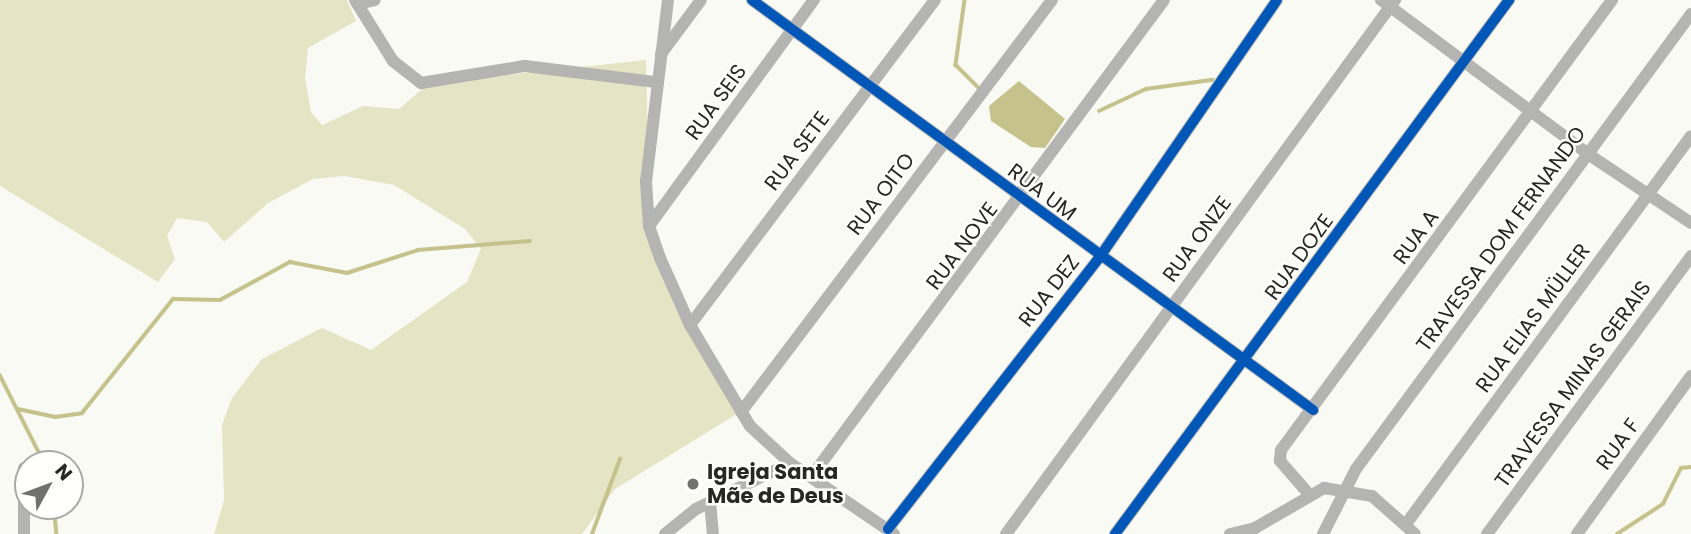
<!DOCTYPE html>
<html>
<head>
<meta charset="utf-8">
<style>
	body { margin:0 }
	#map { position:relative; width:1691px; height:534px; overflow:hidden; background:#fafaf4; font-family:Poppins,sans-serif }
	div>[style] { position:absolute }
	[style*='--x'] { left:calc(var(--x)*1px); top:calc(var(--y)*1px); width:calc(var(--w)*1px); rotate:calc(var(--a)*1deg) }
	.green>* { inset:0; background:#e5e4c4 }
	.water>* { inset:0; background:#c5c28c }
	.stream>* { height:3.5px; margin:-1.75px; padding:0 1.75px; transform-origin:1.75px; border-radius:1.75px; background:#c5c28c }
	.minor>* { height:12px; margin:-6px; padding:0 6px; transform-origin:6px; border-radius:6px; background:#b4b4b2 }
	.cycleway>* { height:10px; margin:-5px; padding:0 5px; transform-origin:5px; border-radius:5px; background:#0057b8 }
	.dots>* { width:19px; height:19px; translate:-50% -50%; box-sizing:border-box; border:4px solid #fffffe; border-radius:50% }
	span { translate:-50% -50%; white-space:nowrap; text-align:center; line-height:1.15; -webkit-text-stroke:5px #fffffe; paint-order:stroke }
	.street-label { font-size:21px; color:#272724 }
	.poi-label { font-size:21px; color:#272724; font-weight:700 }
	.left { translate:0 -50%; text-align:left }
	.north { position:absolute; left:14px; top:450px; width:70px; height:70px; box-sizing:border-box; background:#fffffe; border:2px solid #a9a9a7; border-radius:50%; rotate:49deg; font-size:19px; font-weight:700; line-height:28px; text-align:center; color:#272724 }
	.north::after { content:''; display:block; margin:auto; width:24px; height:32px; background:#71716d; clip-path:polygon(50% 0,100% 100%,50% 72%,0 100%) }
</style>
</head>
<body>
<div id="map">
	<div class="green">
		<i style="clip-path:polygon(0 0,347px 0,356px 21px,308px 48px,305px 78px,311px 112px,322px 125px,363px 106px,399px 109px,429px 83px,646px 60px,650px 227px,658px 263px,740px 412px,615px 489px,582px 534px,214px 534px,224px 500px,222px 425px,232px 398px,262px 359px,322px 328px,371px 350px,467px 282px,481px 249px,465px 229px,394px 185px,345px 176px,313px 179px,268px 203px,224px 242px,207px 222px,177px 218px,167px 236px,175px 259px,158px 282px,0 186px)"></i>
	</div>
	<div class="water">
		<i style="clip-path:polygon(1019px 81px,1065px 119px,1045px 148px,1031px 147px,991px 121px,989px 106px)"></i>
	</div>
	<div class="stream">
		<i style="--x:965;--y:0;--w:66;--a:97.9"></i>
		<i style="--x:956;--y:65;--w:34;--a:45"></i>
		<i style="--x:1099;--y:111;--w:52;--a:-25.1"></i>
		<i style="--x:1146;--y:89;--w:67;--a:-7.8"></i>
		<i style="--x:0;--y:375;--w:100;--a:63.2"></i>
		<i style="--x:18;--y:409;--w:38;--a:12"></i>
		<i style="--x:55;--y:417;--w:27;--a:-8"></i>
		<i style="--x:82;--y:413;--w:146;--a:-51.4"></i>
		<i style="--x:173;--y:299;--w:47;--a:1.2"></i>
		<i style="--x:220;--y:300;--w:80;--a:-28.5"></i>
		<i style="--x:290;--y:262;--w:58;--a:10.9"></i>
		<i style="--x:347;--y:273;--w:75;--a:-17.9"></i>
		<i style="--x:418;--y:250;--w:112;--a:-4.6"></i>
		<i style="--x:54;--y:506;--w:28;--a:84"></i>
		<i style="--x:592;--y:534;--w:80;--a:-69.5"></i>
		<i style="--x:1617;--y:534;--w:55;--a:-33.1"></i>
		<i style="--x:1663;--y:504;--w:40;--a:-63.4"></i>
		<i style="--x:1681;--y:468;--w:10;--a:-6"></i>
	</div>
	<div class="minor">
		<i style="--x:355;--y:0;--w:72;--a:58.1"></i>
		<i style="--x:393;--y:61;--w:36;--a:38"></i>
		<i style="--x:421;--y:83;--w:105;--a:-9.3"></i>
		<i style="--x:525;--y:66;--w:132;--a:7"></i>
		<i style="--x:668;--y:0;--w:183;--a:96.9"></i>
		<i style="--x:646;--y:182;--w:44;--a:86.1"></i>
		<i style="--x:649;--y:226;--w:34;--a:71"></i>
		<i style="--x:660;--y:258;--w:73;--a:65.9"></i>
		<i style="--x:690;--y:325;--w:117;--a:59.3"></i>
		<i style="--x:750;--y:426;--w:54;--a:42.8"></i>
		<i style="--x:790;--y:463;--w:126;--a:34.3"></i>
		<i style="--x:752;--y:0;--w:695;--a:36.16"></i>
		<i style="--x:1381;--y:0;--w:258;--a:36.6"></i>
		<i style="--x:1588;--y:154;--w:124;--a:33.8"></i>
		<i style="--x:358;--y:4;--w:17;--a:-13"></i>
		<i style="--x:661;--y:54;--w:67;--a:-53.5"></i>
		<i style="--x:649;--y:226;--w:280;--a:-53.9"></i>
		<i style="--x:690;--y:325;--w:407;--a:-53"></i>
		<i style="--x:741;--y:412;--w:516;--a:-52.95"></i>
		<i style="--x:811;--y:477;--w:593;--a:-53.5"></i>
		<i style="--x:1308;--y:493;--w:43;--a:-131.2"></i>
		<i style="--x:1280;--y:461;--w:11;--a:-85"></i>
		<i style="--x:1281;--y:450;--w:559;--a:-53.66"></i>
		<i style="--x:710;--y:501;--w:33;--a:85"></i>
		<i style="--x:1406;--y:524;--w:481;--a:-53.7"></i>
		<i style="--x:888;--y:529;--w:343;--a:-52.1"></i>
		<i style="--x:1099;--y:258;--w:313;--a:-55.4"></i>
		<i style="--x:24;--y:534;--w:66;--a:-90"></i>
		<i style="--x:665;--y:534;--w:40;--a:-39"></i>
		<i style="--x:696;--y:509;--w:105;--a:-26.1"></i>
		<i style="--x:1006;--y:534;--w:661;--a:-53.93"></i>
		<i style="--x:1115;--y:534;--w:664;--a:-53.58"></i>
		<i style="--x:1230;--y:534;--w:26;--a:-13"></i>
		<i style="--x:1255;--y:528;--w:80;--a:-30.1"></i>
		<i style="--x:1324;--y:488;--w:49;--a:9.5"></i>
		<i style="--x:1372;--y:496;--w:57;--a:41.5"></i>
		<i style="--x:1323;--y:534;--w:73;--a:-63.1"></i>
		<i style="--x:1356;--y:469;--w:565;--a:-53.64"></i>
		<i style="--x:1487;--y:534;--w:345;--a:-53.7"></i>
		<i style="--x:1577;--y:534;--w:195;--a:-54.2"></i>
	</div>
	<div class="cycleway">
		<i style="--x:752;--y:0;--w:695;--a:36.16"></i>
		<i style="--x:888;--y:529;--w:343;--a:-52.1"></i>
		<i style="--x:1099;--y:258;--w:313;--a:-55.4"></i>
		<i style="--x:1115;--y:534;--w:664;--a:-53.58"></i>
	</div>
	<div class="dots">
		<i style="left:693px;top:484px;background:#71716d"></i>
	</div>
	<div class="street-label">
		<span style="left:716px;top:102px;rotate:-54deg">RUA SEIS</span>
		<span style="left:797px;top:151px;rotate:-53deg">RUA SETE</span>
		<span style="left:1042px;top:192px;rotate:37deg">RUA UM</span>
		<span style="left:881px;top:194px;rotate:-53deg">RUA OITO</span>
		<span style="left:1416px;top:237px;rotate:-54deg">RUA A</span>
		<span style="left:1197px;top:239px;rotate:-54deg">RUA ONZE</span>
		<span style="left:1501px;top:239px;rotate:-54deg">TRAVESSA DOM FERNANDO</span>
		<span style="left:962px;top:246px;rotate:-53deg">RUA NOVE</span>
		<span style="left:1299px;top:257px;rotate:-54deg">RUA DOZE</span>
		<span style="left:1049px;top:291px;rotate:-52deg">RUA DEZ</span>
		<span style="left:1533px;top:318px;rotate:-54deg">RUA ELIAS MÜLLER</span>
		<span style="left:1573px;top:384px;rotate:-54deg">TRAVESSA MINAS GERAIS</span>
		<span style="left:1618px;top:444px;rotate:-54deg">RUA F</span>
	</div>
	<div class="poi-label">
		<span class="left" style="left:707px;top:484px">Igreja Santa<br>Mãe de Deus</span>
	</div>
	<div class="north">N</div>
</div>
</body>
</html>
